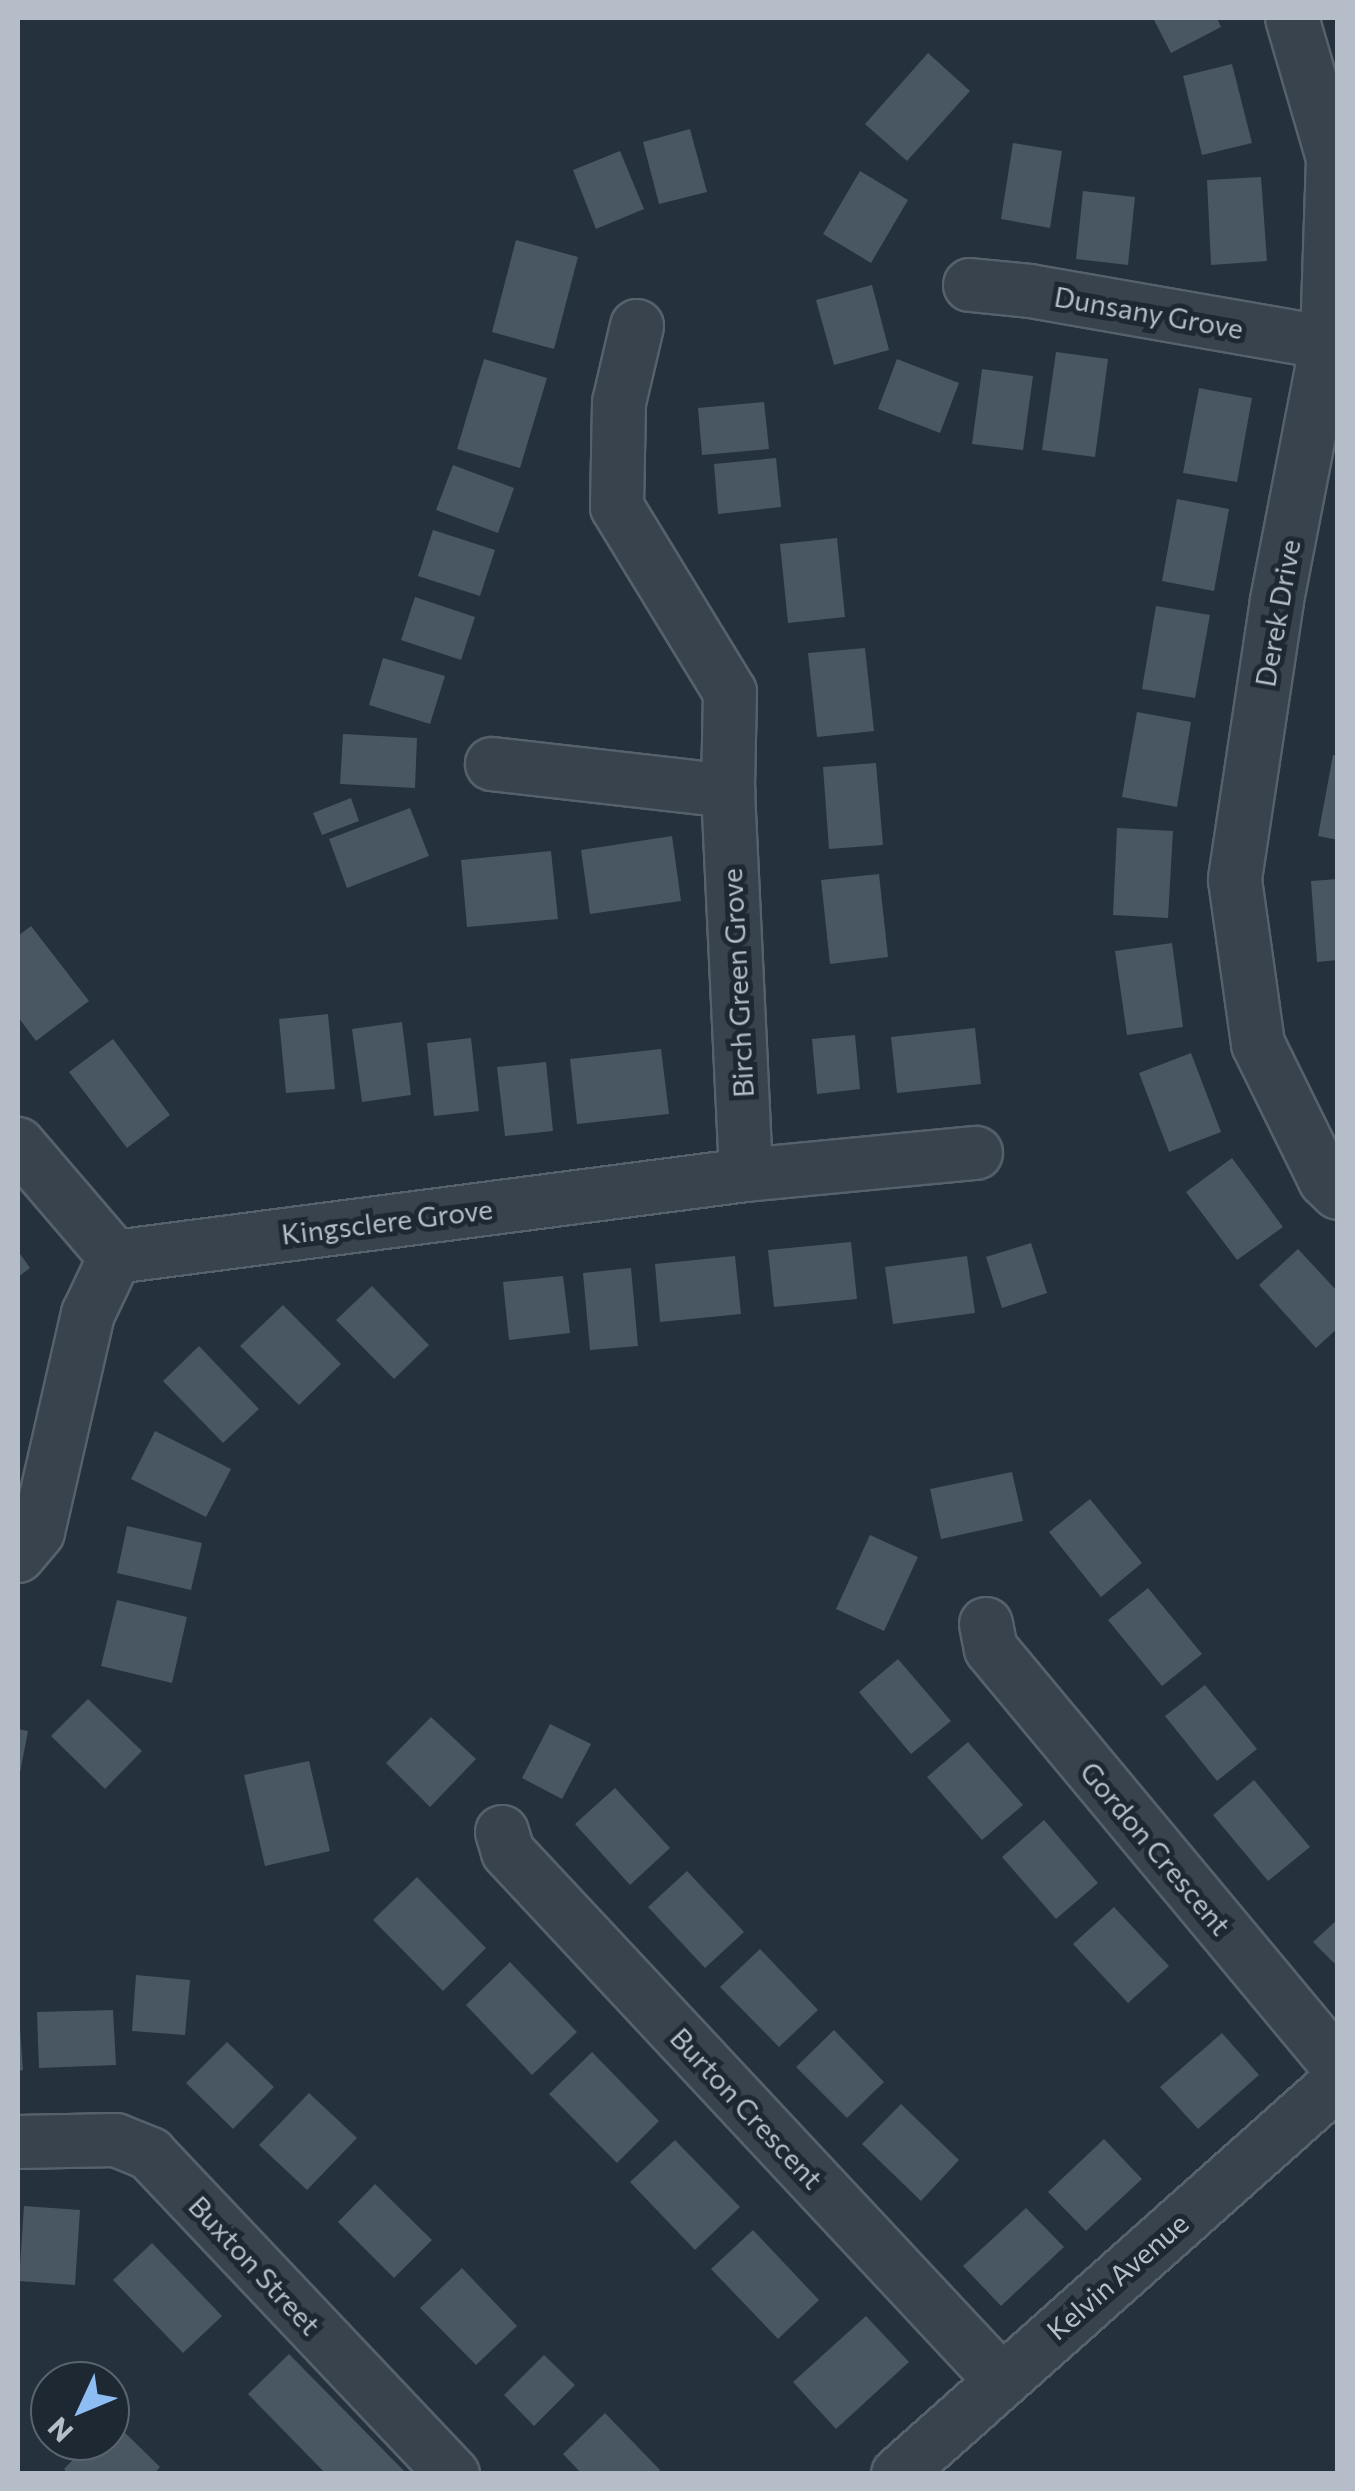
<!DOCTYPE html>
<html>
<head>
<meta charset="utf-8">
<style>
	body { margin:0 }
	#map { position:relative; width:1355px; height:2491px; overflow:hidden; background:#25313d; font-family:Commissioner,sans-serif }
	div>[style] { position:absolute }
	[style*='--x'] { left:calc(var(--x)*1px); top:calc(var(--y)*1px); width:calc(var(--w)*1px); rotate:calc(var(--a)*1deg) }
	.building>* { inset:0; background:#495763 }
	.roads { filter:drop-shadow(2px 0 #57616b) drop-shadow(-2px 0 #57616b) drop-shadow(0 2px #57616b) drop-shadow(0 -2px #57616b) }
	.minor>* { height:52px; margin:-26px; padding:0 26px; transform-origin:26px; border-radius:26px; background:#39434e }
	span { translate:-50% -50%; white-space:nowrap; text-align:center; line-height:1.15; -webkit-text-stroke:10px #1e2833; paint-order:stroke }
	.street-label { font-size:28px; color:#b5bec8 }
	.frame { position:absolute; inset:0; border:20px solid #b5bec8; pointer-events:none }
	.north { position:absolute; left:30px; top:2361px; width:100px; height:100px; box-sizing:border-box; background:#1e2833; border:2px solid #5a646f; border-radius:50%; rotate:226deg; font-size:28px; font-weight:700; line-height:40px; text-align:center; color:#b5bec8 }
	.north::after { content:''; display:block; margin:auto; width:35px; height:45px; background:#8ebdf4; clip-path:polygon(50% 0,100% 100%,50% 72%,0 100%) }
</style>
</head>
<body>
<div id="map">
	<div class="building">
		<i style="clip-path:polygon(1153px 18px,1217px 18px,1221px 27px,1171px 53px)"></i>
		<i style="clip-path:polygon(928px 53px,970px 91px,907px 161px,865px 124px)"></i>
		<i style="clip-path:polygon(1232px 64px,1252px 143px,1202px 155px,1183px 76px)"></i>
		<i style="clip-path:polygon(690px 129px,707px 192px,659px 204px,643px 142px)"></i>
		<i style="clip-path:polygon(1013px 143px,1062px 151px,1050px 228px,1001px 219px)"></i>
		<i style="clip-path:polygon(620px 151px,644px 209px,596px 229px,573px 170px)"></i>
		<i style="clip-path:polygon(860px 171px,908px 200px,871px 263px,823px 234px)"></i>
		<i style="clip-path:polygon(1261px 177px,1267px 261px,1211px 265px,1207px 180px)"></i>
		<i style="clip-path:polygon(1083px 191px,1135px 197px,1128px 265px,1076px 259px)"></i>
		<i style="clip-path:polygon(516px 240px,578px 257px,554px 349px,492px 332px)"></i>
		<i style="clip-path:polygon(872px 285px,889px 350px,834px 365px,816px 300px)"></i>
		<i style="clip-path:polygon(1056px 352px,1108px 359px,1095px 457px,1042px 450px)"></i>
		<i style="clip-path:polygon(484px 359px,547px 378px,520px 468px,457px 449px)"></i>
		<i style="clip-path:polygon(897px 359px,959px 383px,940px 433px,878px 409px)"></i>
		<i style="clip-path:polygon(982px 369px,1033px 376px,1023px 450px,972px 444px)"></i>
		<i style="clip-path:polygon(1199px 388px,1252px 398px,1237px 482px,1183px 473px)"></i>
		<i style="clip-path:polygon(764px 402px,769px 449px,702px 455px,698px 408px)"></i>
		<i style="clip-path:polygon(776px 458px,781px 507px,718px 514px,714px 464px)"></i>
		<i style="clip-path:polygon(453px 465px,514px 488px,498px 533px,436px 510px)"></i>
		<i style="clip-path:polygon(1177px 499px,1229px 509px,1214px 591px,1162px 581px)"></i>
		<i style="clip-path:polygon(433px 530px,495px 550px,480px 596px,418px 576px)"></i>
		<i style="clip-path:polygon(837px 538px,845px 617px,788px 623px,780px 544px)"></i>
		<i style="clip-path:polygon(415px 597px,475px 617px,461px 660px,401px 640px)"></i>
		<i style="clip-path:polygon(1156px 606px,1210px 615px,1195px 698px,1142px 689px)"></i>
		<i style="clip-path:polygon(865px 648px,874px 731px,817px 737px,808px 653px)"></i>
		<i style="clip-path:polygon(383px 658px,445px 676px,430px 724px,369px 705px)"></i>
		<i style="clip-path:polygon(1137px 712px,1191px 722px,1177px 807px,1122px 797px)"></i>
		<i style="clip-path:polygon(343px 734px,417px 738px,415px 788px,340px 784px)"></i>
		<i style="clip-path:polygon(1333px 755px,1338px 756px,1338px 840px,1318px 836px)"></i>
		<i style="clip-path:polygon(876px 763px,883px 845px,829px 849px,823px 767px)"></i>
		<i style="clip-path:polygon(351px 798px,359px 821px,322px 835px,313px 813px)"></i>
		<i style="clip-path:polygon(410px 808px,429px 856px,347px 888px,329px 839px)"></i>
		<i style="clip-path:polygon(1117px 828px,1173px 831px,1168px 918px,1113px 915px)"></i>
		<i style="clip-path:polygon(672px 836px,681px 901px,590px 914px,581px 850px)"></i>
		<i style="clip-path:polygon(551px 851px,558px 919px,467px 927px,461px 860px)"></i>
		<i style="clip-path:polygon(879px 874px,888px 957px,830px 964px,821px 880px)"></i>
		<i style="clip-path:polygon(1338px 879px,1338px 960px,1317px 962px,1311px 881px)"></i>
		<i style="clip-path:polygon(31px 926px,89px 1001px,36px 1041px,18px 1017px,18px 936px)"></i>
		<i style="clip-path:polygon(1172px 943px,1183px 1027px,1127px 1035px,1115px 951px)"></i>
		<i style="clip-path:polygon(328px 1014px,335px 1089px,286px 1093px,279px 1019px)"></i>
		<i style="clip-path:polygon(402px 1022px,411px 1095px,362px 1102px,352px 1029px)"></i>
		<i style="clip-path:polygon(975px 1028px,981px 1084px,897px 1093px,891px 1037px)"></i>
		<i style="clip-path:polygon(855px 1035px,860px 1089px,817px 1094px,812px 1039px)"></i>
		<i style="clip-path:polygon(471px 1038px,479px 1111px,434px 1116px,427px 1043px)"></i>
		<i style="clip-path:polygon(113px 1039px,170px 1115px,127px 1148px,69px 1072px)"></i>
		<i style="clip-path:polygon(661px 1049px,669px 1114px,577px 1124px,570px 1059px)"></i>
		<i style="clip-path:polygon(1191px 1053px,1221px 1132px,1169px 1152px,1139px 1073px)"></i>
		<i style="clip-path:polygon(546px 1062px,553px 1131px,505px 1136px,497px 1067px)"></i>
		<i style="clip-path:polygon(1232px 1158px,1283px 1227px,1237px 1260px,1186px 1192px)"></i>
		<i style="clip-path:polygon(851px 1242px,857px 1299px,774px 1307px,768px 1250px)"></i>
		<i style="clip-path:polygon(1031px 1243px,1047px 1293px,1002px 1308px,986px 1257px)"></i>
		<i style="clip-path:polygon(1298px 1249px,1338px 1292px,1338px 1328px,1316px 1348px,1259px 1285px)"></i>
		<i style="clip-path:polygon(18px 1251px,30px 1268px,18px 1277px)"></i>
		<i style="clip-path:polygon(735px 1256px,741px 1314px,660px 1322px,655px 1264px)"></i>
		<i style="clip-path:polygon(967px 1256px,975px 1313px,893px 1324px,885px 1267px)"></i>
		<i style="clip-path:polygon(631px 1268px,638px 1346px,590px 1350px,583px 1273px)"></i>
		<i style="clip-path:polygon(563px 1276px,570px 1333px,509px 1340px,503px 1282px)"></i>
		<i style="clip-path:polygon(372px 1286px,429px 1345px,394px 1379px,336px 1320px)"></i>
		<i style="clip-path:polygon(283px 1305px,341px 1364px,299px 1405px,240px 1346px)"></i>
		<i style="clip-path:polygon(199px 1346px,259px 1409px,223px 1443px,163px 1381px)"></i>
		<i style="clip-path:polygon(155px 1431px,231px 1469px,206px 1517px,131px 1479px)"></i>
		<i style="clip-path:polygon(1012px 1472px,1023px 1521px,941px 1539px,930px 1489px)"></i>
		<i style="clip-path:polygon(1090px 1499px,1142px 1563px,1101px 1597px,1049px 1532px)"></i>
		<i style="clip-path:polygon(127px 1526px,202px 1543px,191px 1590px,117px 1573px)"></i>
		<i style="clip-path:polygon(870px 1535px,918px 1557px,884px 1631px,836px 1609px)"></i>
		<i style="clip-path:polygon(1148px 1588px,1202px 1654px,1162px 1686px,1108px 1620px)"></i>
		<i style="clip-path:polygon(117px 1600px,187px 1617px,172px 1683px,101px 1666px)"></i>
		<i style="clip-path:polygon(898px 1659px,951px 1721px,911px 1754px,859px 1692px)"></i>
		<i style="clip-path:polygon(1205px 1685px,1257px 1749px,1217px 1781px,1165px 1716px)"></i>
		<i style="clip-path:polygon(88px 1699px,142px 1751px,105px 1789px,51px 1736px)"></i>
		<i style="clip-path:polygon(431px 1717px,476px 1759px,430px 1807px,386px 1763px)"></i>
		<i style="clip-path:polygon(550px 1724px,591px 1744px,562px 1799px,522px 1778px)"></i>
		<i style="clip-path:polygon(18px 1729px,28px 1731px,19px 1778px,18px 1778px)"></i>
		<i style="clip-path:polygon(968px 1742px,1023px 1805px,982px 1840px,927px 1777px)"></i>
		<i style="clip-path:polygon(309px 1761px,330px 1851px,265px 1866px,244px 1775px)"></i>
		<i style="clip-path:polygon(1254px 1780px,1310px 1847px,1268px 1881px,1213px 1815px)"></i>
		<i style="clip-path:polygon(615px 1788px,670px 1848px,630px 1885px,575px 1824px)"></i>
		<i style="clip-path:polygon(1044px 1820px,1098px 1883px,1056px 1919px,1002px 1857px)"></i>
		<i style="clip-path:polygon(687px 1871px,744px 1932px,705px 1968px,648px 1907px)"></i>
		<i style="clip-path:polygon(417px 1877px,486px 1948px,443px 1991px,373px 1920px)"></i>
		<i style="clip-path:polygon(1114px 1907px,1169px 1966px,1128px 2003px,1073px 1944px)"></i>
		<i style="clip-path:polygon(1338px 1919px,1338px 1967px,1313px 1942px)"></i>
		<i style="clip-path:polygon(760px 1949px,818px 2010px,779px 2047px,720px 1987px)"></i>
		<i style="clip-path:polygon(510px 1962px,577px 2032px,532px 2075px,466px 2005px)"></i>
		<i style="clip-path:polygon(136px 1975px,190px 1980px,185px 2035px,132px 2031px)"></i>
		<i style="clip-path:polygon(113px 2010px,116px 2065px,39px 2068px,37px 2012px)"></i>
		<i style="clip-path:polygon(20px 2028px,23px 2070px,18px 2071px,18px 2029px)"></i>
		<i style="clip-path:polygon(834px 2030px,884px 2082px,847px 2118px,796px 2067px)"></i>
		<i style="clip-path:polygon(1222px 2033px,1259px 2075px,1198px 2129px,1160px 2087px)"></i>
		<i style="clip-path:polygon(227px 2042px,274px 2087px,233px 2129px,186px 2083px)"></i>
		<i style="clip-path:polygon(592px 2052px,659px 2121px,617px 2163px,549px 2094px)"></i>
		<i style="clip-path:polygon(309px 2093px,357px 2138px,307px 2190px,259px 2145px)"></i>
		<i style="clip-path:polygon(901px 2104px,959px 2160px,921px 2201px,862px 2144px)"></i>
		<i style="clip-path:polygon(1104px 2139px,1142px 2179px,1086px 2231px,1048px 2192px)"></i>
		<i style="clip-path:polygon(675px 2140px,740px 2207px,695px 2250px,630px 2182px)"></i>
		<i style="clip-path:polygon(375px 2184px,432px 2240px,394px 2278px,338px 2222px)"></i>
		<i style="clip-path:polygon(24px 2206px,80px 2210px,75px 2285px,19px 2281px)"></i>
		<i style="clip-path:polygon(1026px 2208px,1064px 2247px,1001px 2306px,963px 2266px)"></i>
		<i style="clip-path:polygon(753px 2230px,819px 2300px,778px 2339px,711px 2269px)"></i>
		<i style="clip-path:polygon(152px 2243px,222px 2316px,183px 2353px,113px 2280px)"></i>
		<i style="clip-path:polygon(462px 2268px,517px 2326px,476px 2365px,420px 2308px)"></i>
		<i style="clip-path:polygon(866px 2316px,909px 2362px,836px 2429px,793px 2382px)"></i>
		<i style="clip-path:polygon(289px 2354px,407px 2474px,326px 2474px,248px 2394px)"></i>
		<i style="clip-path:polygon(544px 2355px,575px 2385px,534px 2426px,504px 2395px)"></i>
		<i style="clip-path:polygon(605px 2413px,660px 2470px,657px 2474px,582px 2474px,563px 2454px)"></i>
		<i style="clip-path:polygon(112px 2420px,160px 2467px,154px 2474px,68px 2474px,64px 2469px,91px 2441px,110px 2441px)"></i>
	</div>
	<div class="roads">
		<div class="minor">
			<i style="--x:1292;--y:18;--w:146;--a:73.7"></i>
			<i style="--x:1333;--y:158;--w:185;--a:91.9"></i>
			<i style="--x:1327;--y:343;--w:263;--a:101"></i>
			<i style="--x:1277;--y:601;--w:282;--a:98.6"></i>
			<i style="--x:1235;--y:880;--w:166;--a:82"></i>
			<i style="--x:1258;--y:1044;--w:152;--a:63.8"></i>
			<i style="--x:1325;--y:1180;--w:18;--a:45"></i>
			<i style="--x:970;--y:285;--w:60;--a:5.7"></i>
			<i style="--x:1030;--y:291;--w:302;--a:9.9"></i>
			<i style="--x:637;--y:326;--w:79;--a:103.2"></i>
			<i style="--x:619;--y:403;--w:104;--a:91.1"></i>
			<i style="--x:617;--y:507;--w:217;--a:58.6"></i>
			<i style="--x:730;--y:692;--w:99;--a:91.2"></i>
			<i style="--x:728;--y:791;--w:384;--a:87.3"></i>
			<i style="--x:492;--y:764;--w:238;--a:6.5"></i>
			<i style="--x:18;--y:1144;--w:149;--a:49.4"></i>
			<i style="--x:18;--y:1556;--w:31;--a:-50"></i>
			<i style="--x:38;--y:1532;--w:224;--a:-77.1"></i>
			<i style="--x:88;--y:1314;--w:63;--a:-64.7"></i>
			<i style="--x:115;--y:1257;--w:636;--a:-7.4"></i>
			<i style="--x:746;--y:1175;--w:231;--a:-5.5"></i>
			<i style="--x:986;--y:1624;--w:25;--a:79"></i>
			<i style="--x:991;--y:1649;--w:542;--a:50.23"></i>
			<i style="--x:502;--y:1832;--w:21;--a:73"></i>
			<i style="--x:508;--y:1852;--w:721;--a:46.97"></i>
			<i style="--x:18;--y:2142;--w:98;--a:-1.2"></i>
			<i style="--x:116;--y:2140;--w:37;--a:22"></i>
			<i style="--x:150;--y:2154;--w:441;--a:46.6"></i>
			<i style="--x:898;--y:2474;--w:589;--a:-41.7"></i>
		</div>
	</div>
	<div class="street-label">
		<span style="left:1149px;top:312px;rotate:10deg">Dunsany Grove</span>
		<span style="left:1277px;top:613px;rotate:-80deg">Derek Drive</span>
		<span style="left:737px;top:983px;rotate:-93deg">Birch Green Grove</span>
		<span style="left:387px;top:1221px;rotate:-7deg">Kingsclere Grove</span>
		<span style="left:1156px;top:1848px;rotate:50deg">Gordon Crescent</span>
		<span style="left:747px;top:2108px;rotate:47deg">Burton Crescent</span>
		<span style="left:255px;top:2265px;rotate:47deg">Buxton Street</span>
		<span style="left:1117px;top:2276px;rotate:-41deg">Kelvin Avenue</span>
	</div>
	<div class="frame"></div>
	<div class="north">N</div>
</div>
</body>
</html>
